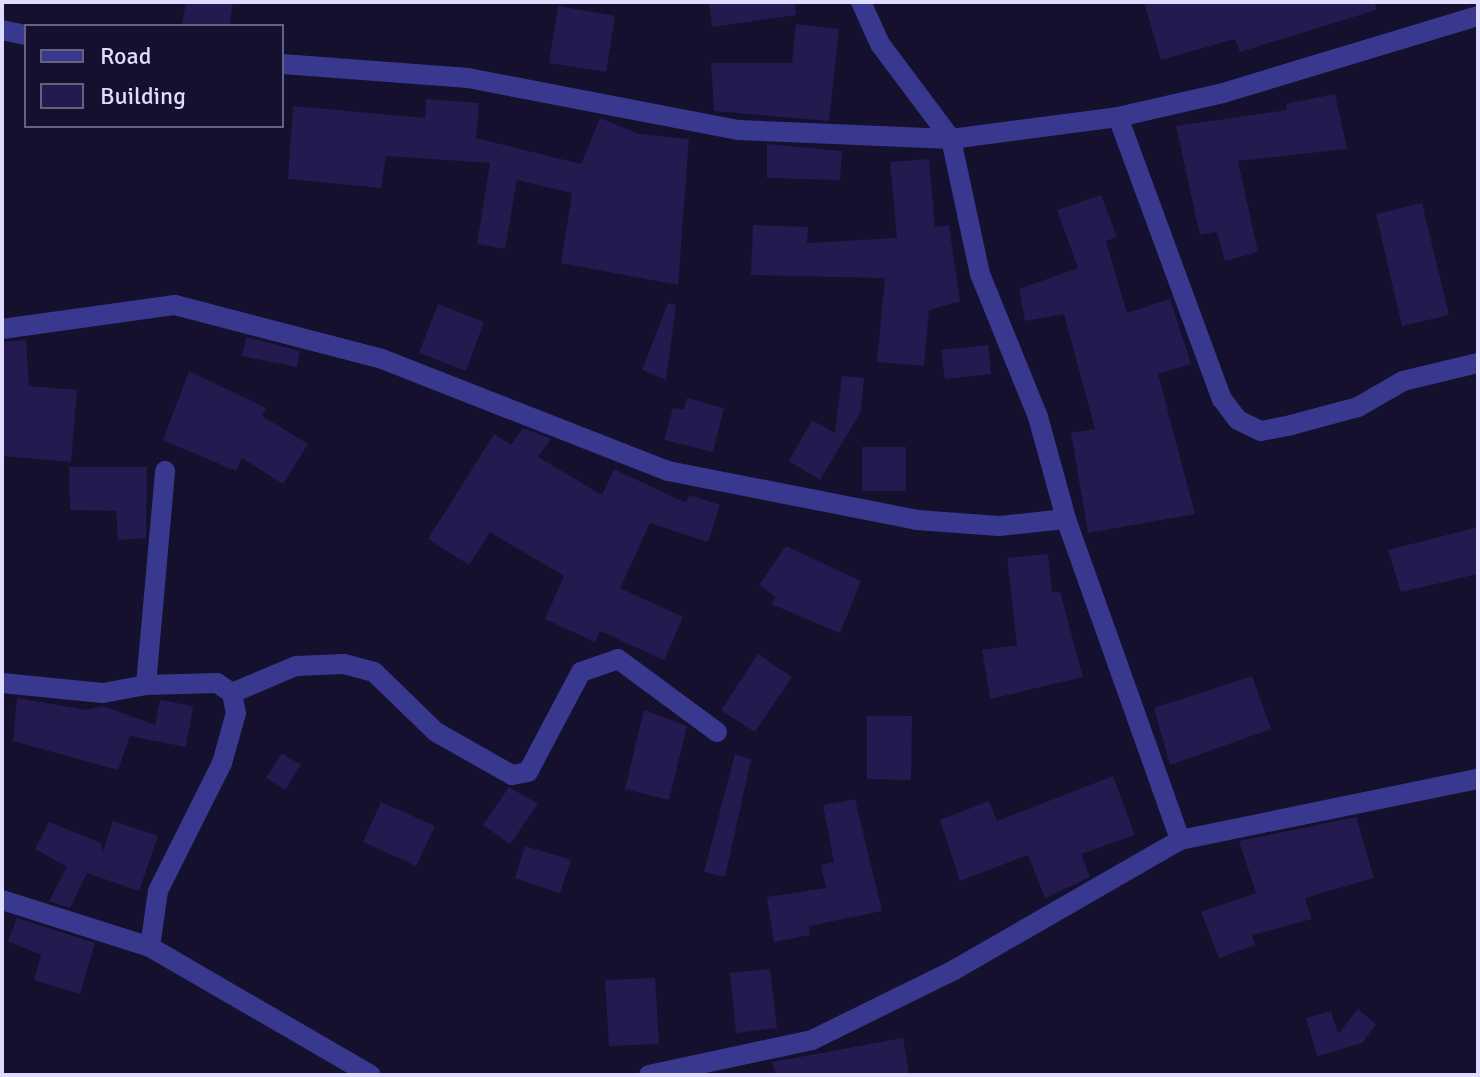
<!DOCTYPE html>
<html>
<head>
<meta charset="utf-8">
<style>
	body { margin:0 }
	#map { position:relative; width:1480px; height:1077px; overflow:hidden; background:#14102d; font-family:Signika,sans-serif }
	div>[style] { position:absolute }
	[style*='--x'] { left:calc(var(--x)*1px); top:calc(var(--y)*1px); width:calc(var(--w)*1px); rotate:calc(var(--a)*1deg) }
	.building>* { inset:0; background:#241a4f }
	.minor>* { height:20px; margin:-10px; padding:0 10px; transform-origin:10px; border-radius:10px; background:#39388f }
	span { translate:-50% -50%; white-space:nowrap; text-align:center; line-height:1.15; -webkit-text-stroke:6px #14102d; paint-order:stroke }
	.frame { position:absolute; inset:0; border:4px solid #dfdcff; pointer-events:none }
	.legend { position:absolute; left:24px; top:24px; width:260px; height:104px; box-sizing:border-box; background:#14102d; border:2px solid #656281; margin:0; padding:10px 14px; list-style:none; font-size:24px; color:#dfdcff }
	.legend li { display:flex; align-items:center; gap:16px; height:40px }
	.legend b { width:40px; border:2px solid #656281 }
</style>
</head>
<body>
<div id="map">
	<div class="building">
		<i style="clip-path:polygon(186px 2px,233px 2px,229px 26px,182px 26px)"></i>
		<i style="clip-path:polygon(709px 2px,795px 2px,796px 15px,712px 27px)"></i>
		<i style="clip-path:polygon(1144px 2px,1375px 2px,1376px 10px,1240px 52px,1235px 39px,1161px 60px)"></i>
		<i style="clip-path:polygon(558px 6px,615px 16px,606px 72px,549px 63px)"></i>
		<i style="clip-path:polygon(796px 24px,839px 29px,829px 121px,714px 111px,711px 63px,792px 63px)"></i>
		<i style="clip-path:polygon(1335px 94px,1347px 149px,1238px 161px,1258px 252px,1225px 261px,1217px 232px,1200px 235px,1176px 126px,1287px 110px,1286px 104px)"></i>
		<i style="clip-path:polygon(426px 99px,479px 103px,476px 138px,581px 164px,600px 118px,639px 134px,689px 139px,678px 285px,561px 263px,572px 193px,517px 180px,505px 249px,477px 244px,490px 163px,386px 156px,381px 188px,288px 179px,293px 106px,425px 118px)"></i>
		<i style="clip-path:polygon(767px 144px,842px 151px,840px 180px,767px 178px)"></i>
		<i style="clip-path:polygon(929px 159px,935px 227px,949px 225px,960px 301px,929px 310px,924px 366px,877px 362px,885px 278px,751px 275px,753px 225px,808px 227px,807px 243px,897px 238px,890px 162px)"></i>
		<i style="clip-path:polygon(1101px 195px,1117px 237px,1106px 241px,1127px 313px,1170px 299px,1191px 364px,1158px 374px,1195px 514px,1088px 533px,1071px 433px,1095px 429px,1064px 314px,1025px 321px,1019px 289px,1078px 268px,1057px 210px)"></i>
		<i style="clip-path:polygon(1422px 203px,1449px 315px,1402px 326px,1376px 214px)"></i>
		<i style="clip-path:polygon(668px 303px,676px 305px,666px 380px,642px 370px)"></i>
		<i style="clip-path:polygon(438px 304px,484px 322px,466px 371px,419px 353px)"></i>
		<i style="clip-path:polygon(246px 337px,300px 351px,297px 367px,242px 356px)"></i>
		<i style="clip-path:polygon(26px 340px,29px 386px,77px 390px,71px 462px,2px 456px,2px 342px)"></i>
		<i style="clip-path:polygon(988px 345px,991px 374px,945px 379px,941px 350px)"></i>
		<i style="clip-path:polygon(189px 371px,266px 408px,262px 416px,308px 444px,283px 484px,242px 458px,236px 471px,163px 440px)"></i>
		<i style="clip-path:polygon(842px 376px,864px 378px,861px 411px,820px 480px,789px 461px,812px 420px,835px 433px)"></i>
		<i style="clip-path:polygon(687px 398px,724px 408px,713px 452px,664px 440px,673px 408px,684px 410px)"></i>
		<i style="clip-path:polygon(523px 428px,551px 439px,538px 457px,602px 495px,614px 469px,686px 503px,689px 495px,720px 505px,708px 542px,650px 523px,620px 588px,683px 617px,664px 660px,600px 631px,595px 642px,545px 619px,564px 576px,490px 532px,469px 565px,428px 539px,494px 434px,511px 445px)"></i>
		<i style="clip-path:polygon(862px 447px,906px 447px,906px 491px,862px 491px)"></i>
		<i style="clip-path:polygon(69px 467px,147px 467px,146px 538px,118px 540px,116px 511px,70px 510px)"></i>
		<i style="clip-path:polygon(1478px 527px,1478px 574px,1401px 592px,1388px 550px)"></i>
		<i style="clip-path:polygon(786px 546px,861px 581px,840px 633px,771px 604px,776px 597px,759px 585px)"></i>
		<i style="clip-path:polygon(1048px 554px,1052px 592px,1060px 592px,1083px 677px,990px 699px,982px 650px,1017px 645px,1007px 558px)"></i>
		<i style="clip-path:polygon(758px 654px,792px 677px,755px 732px,721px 710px)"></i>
		<i style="clip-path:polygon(1252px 676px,1271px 729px,1170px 765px,1154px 708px)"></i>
		<i style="clip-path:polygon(17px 698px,86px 710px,103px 706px,155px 725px,160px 700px,193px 706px,186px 747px,130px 736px,118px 770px,13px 741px)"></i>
		<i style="clip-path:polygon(644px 710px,687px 726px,669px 800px,625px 789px)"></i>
		<i style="clip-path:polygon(867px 716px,912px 716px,911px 780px,867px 779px)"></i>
		<i style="clip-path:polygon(282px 753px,301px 765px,285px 790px,266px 778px)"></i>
		<i style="clip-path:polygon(735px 754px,751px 759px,725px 877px,704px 872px)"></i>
		<i style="clip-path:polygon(1113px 776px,1135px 835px,1081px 854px,1090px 877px,1045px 898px,1028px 855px,960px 881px,940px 820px,989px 801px,997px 821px)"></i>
		<i style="clip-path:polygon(509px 787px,538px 804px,510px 844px,483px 825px)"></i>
		<i style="clip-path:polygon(855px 799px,882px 911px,809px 926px,810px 935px,774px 942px,767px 897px,826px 888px,821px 865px,834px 862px,823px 805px)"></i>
		<i style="clip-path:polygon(381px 802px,435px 826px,416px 866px,363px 842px)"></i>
		<i style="clip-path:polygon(1356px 817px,1374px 878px,1305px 898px,1312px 919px,1252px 935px,1255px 945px,1219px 958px,1201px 912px,1256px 893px,1239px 841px)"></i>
		<i style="clip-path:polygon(113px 821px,158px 836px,139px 891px,87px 873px,70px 908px,49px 901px,67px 867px,35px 849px,49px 822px,101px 843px,103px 851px)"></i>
		<i style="clip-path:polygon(525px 846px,571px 860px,560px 893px,515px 878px)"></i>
		<i style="clip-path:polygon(17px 918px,95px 943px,80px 994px,34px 980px,41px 955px,8px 941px)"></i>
		<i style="clip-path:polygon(770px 969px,777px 1028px,736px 1033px,730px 973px)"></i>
		<i style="clip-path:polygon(655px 978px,659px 1044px,609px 1046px,605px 980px)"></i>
		<i style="clip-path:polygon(1358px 1009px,1376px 1024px,1362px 1043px,1317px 1056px,1306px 1018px,1331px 1011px,1338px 1034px)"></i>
		<i style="clip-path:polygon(903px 1038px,909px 1075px,776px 1075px,772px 1062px)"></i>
	</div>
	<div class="minor">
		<i style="--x:861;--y:2;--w:46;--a:65.7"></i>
		<i style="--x:880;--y:44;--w:119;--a:53.2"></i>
		<i style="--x:951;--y:139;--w:138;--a:77.9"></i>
		<i style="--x:980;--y:274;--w:154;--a:67.9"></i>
		<i style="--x:1038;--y:417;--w:106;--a:74.6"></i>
		<i style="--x:1066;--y:519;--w:341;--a:70.4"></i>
		<i style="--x:2;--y:30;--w:25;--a:12"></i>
		<i style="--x:282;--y:64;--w:187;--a:4.3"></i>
		<i style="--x:468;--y:78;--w:275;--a:10.9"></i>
		<i style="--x:738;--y:130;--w:213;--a:2.4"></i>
		<i style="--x:951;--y:139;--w:168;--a:-7.5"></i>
		<i style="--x:1118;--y:117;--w:108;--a:-12.9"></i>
		<i style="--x:1223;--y:93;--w:266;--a:-16.8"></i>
		<i style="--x:1118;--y:117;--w:301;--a:69.8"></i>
		<i style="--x:1222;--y:399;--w:26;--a:53"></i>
		<i style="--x:1238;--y:420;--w:25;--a:26"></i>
		<i style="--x:1261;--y:431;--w:31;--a:-11"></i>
		<i style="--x:1291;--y:425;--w:69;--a:-15"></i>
		<i style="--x:1358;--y:407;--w:52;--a:-30"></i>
		<i style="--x:1403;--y:381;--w:77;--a:-13.5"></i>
		<i style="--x:2;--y:329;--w:175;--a:-7.9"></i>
		<i style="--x:175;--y:305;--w:214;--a:14.6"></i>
		<i style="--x:382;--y:359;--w:307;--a:21.4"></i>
		<i style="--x:668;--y:471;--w:254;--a:11.1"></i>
		<i style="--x:917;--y:520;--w:82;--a:4.2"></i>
		<i style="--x:999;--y:526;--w:67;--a:-6"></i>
		<i style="--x:2;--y:683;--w:101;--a:5.7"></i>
		<i style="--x:103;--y:693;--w:44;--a:-10.5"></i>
		<i style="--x:146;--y:685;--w:215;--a:-84.9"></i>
		<i style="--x:146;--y:685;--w:71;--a:-1.6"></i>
		<i style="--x:217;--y:683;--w:18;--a:34"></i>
		<i style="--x:232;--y:693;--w:20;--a:79"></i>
		<i style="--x:236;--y:713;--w:52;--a:105.6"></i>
		<i style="--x:222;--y:763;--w:143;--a:116.6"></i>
		<i style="--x:158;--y:891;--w:57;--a:98.1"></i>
		<i style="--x:232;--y:693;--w:69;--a:-22.9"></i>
		<i style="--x:296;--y:666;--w:48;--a:-2.4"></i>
		<i style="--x:344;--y:664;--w:31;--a:15"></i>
		<i style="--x:374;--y:672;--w:86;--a:44.1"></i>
		<i style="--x:436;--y:732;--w:87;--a:29.5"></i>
		<i style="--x:512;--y:775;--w:16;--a:-11"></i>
		<i style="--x:528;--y:772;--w:113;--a:-62.1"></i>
		<i style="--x:581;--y:672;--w:39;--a:-19"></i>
		<i style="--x:618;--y:659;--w:123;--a:36.4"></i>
		<i style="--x:2;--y:900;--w:155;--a:17.6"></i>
		<i style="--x:150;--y:947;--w:255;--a:30.1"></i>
		<i style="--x:649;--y:1075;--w:167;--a:-12.1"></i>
		<i style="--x:812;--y:1040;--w:158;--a:-26.2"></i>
		<i style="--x:954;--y:970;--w:261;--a:-29.9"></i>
		<i style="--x:1180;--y:840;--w:304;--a:-11.6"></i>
	</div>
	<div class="frame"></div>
	<ul class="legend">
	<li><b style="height:10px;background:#39388f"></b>Road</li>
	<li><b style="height:22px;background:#241a4f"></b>Building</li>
	</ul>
</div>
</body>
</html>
